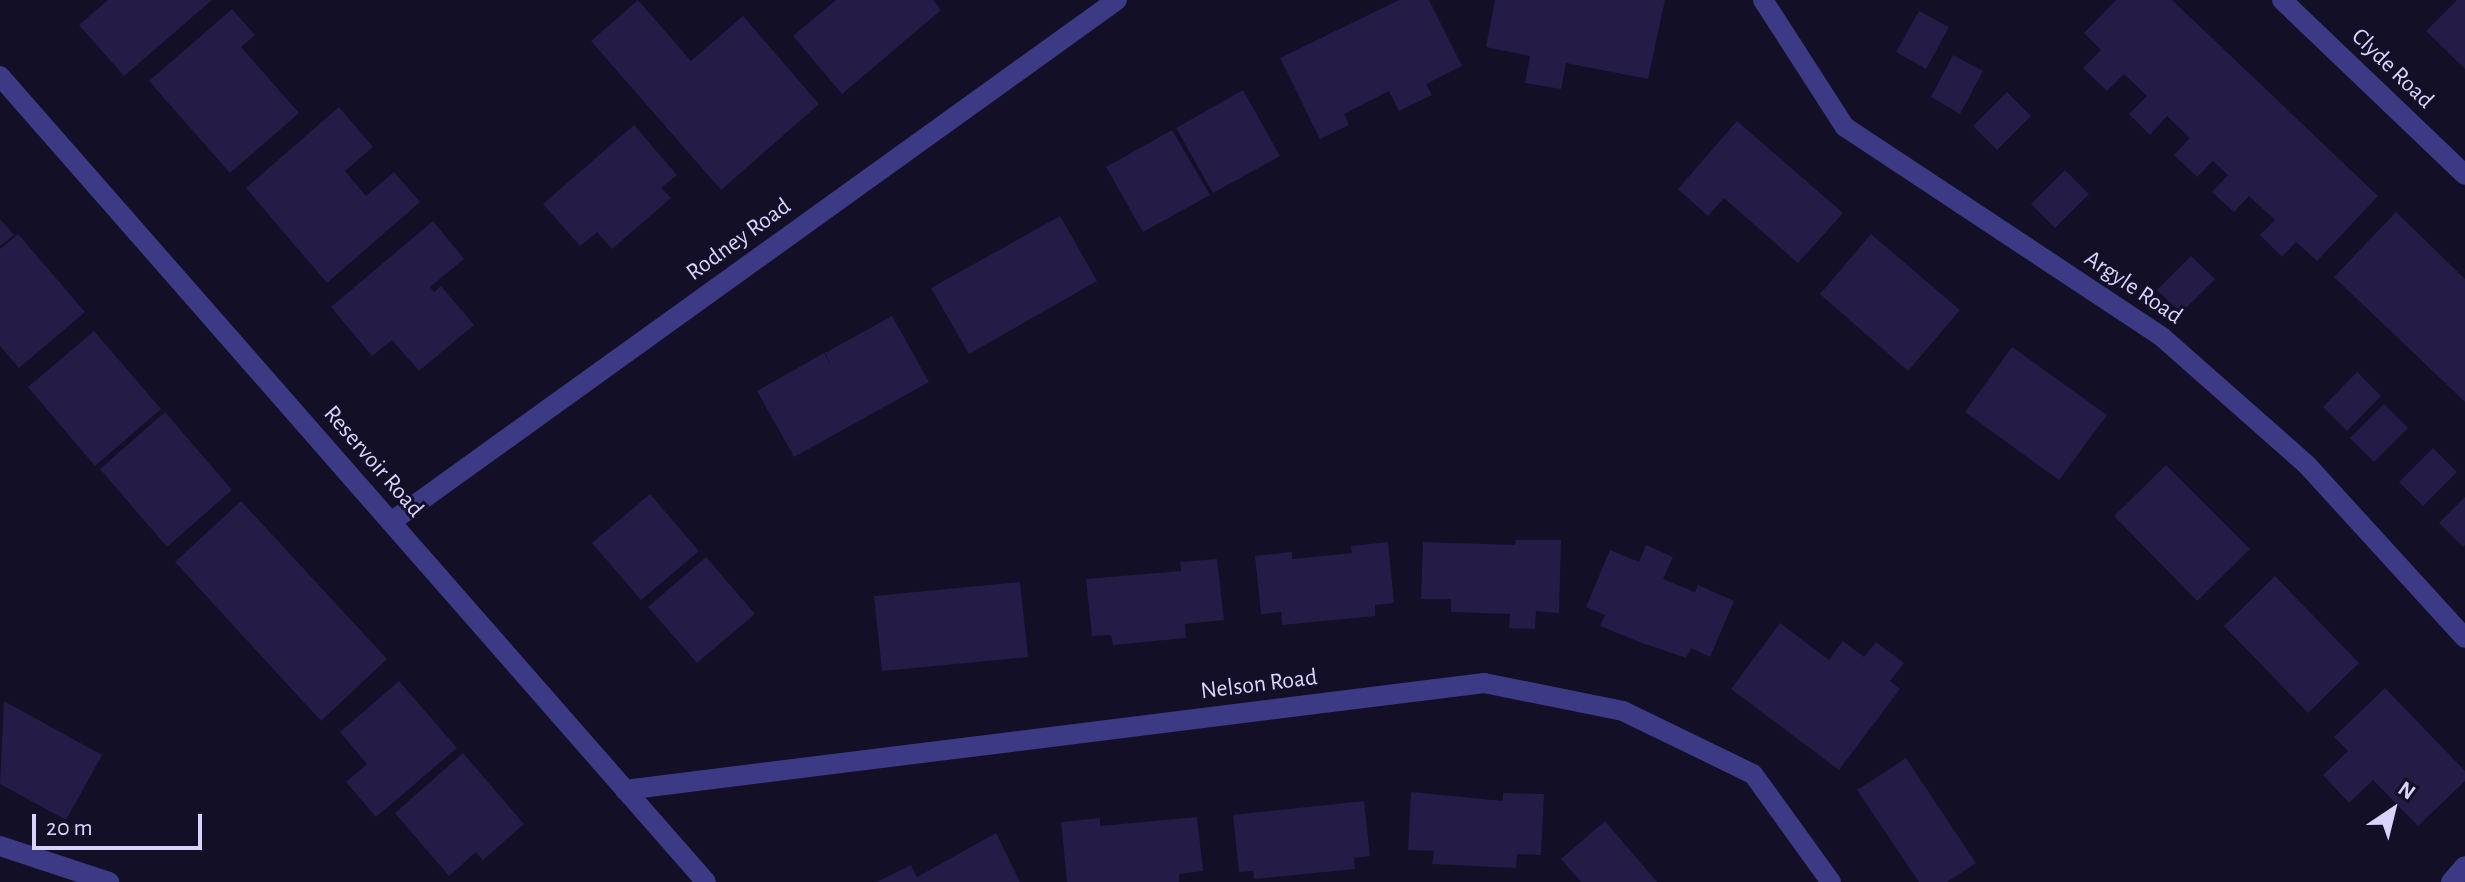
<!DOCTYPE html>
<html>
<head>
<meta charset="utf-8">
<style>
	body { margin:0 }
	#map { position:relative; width:2465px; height:882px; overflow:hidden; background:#130f26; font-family:"Alegreya Sans",sans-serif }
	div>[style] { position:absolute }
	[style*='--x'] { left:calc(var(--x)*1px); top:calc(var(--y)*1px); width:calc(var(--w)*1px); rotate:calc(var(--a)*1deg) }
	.building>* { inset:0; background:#241b47 }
	.lane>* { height:20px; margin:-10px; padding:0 10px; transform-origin:10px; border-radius:10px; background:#3d3a85 }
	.street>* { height:20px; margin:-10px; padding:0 10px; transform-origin:10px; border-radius:10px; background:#3d3a85 }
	span { translate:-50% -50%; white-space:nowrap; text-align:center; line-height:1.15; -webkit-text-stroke:6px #130f26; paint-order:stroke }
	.street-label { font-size:24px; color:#d9d4ff }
	.north { position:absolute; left:2353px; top:770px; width:80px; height:80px; -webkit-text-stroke:6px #130f26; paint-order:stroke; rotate:35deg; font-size:22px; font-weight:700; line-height:32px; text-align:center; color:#d9d4ff }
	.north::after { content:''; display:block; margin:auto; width:28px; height:36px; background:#d9d4ff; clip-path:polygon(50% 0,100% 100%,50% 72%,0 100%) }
	.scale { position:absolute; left:32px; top:814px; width:170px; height:36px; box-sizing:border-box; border:4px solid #d9d4ff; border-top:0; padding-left:10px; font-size:24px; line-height:28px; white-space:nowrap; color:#d9d4ff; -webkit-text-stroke:6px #130f26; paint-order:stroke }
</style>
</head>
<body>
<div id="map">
	<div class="building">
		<i style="clip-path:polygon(108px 0,212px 0,124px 76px,79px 25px)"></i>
		<i style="clip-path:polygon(638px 0,691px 61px,743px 16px,819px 104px,721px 190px,591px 41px)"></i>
		<i style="clip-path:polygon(836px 0,933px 0,941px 10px,842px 94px,793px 36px)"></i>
		<i style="clip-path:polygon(1399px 0,1429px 0,1462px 66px,1426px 84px,1432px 95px,1399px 111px,1389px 91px,1344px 114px,1349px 125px,1320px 139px,1280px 58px)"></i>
		<i style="clip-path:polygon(1495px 0,1665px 0,1648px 79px,1566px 63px,1561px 89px,1525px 83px,1530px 56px,1486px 47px)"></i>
		<i style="clip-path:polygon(2116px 0,2172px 0,2378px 196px,2317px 261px,2296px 242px,2282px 257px,2260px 235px,2275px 220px,2249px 196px,2234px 212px,2212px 192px,2228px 175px,2213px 161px,2197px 177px,2174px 155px,2190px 138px,2167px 116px,2150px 135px,2129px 114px,2147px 96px,2124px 74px,2107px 91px,2083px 68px,2101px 50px,2084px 33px)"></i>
		<i style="clip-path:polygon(2457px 0,2465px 0,2465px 69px,2426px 31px)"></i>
		<i style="clip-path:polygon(232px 9px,255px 35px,241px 47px,299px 113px,230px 173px,149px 81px)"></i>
		<i style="clip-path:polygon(1919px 11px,1949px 27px,1926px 69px,1896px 52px)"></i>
		<i style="clip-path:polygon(1953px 55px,1983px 71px,1960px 114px,1931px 97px)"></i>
		<i style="clip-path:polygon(1243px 90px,1280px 156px,1213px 193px,1176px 128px)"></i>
		<i style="clip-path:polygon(2007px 92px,2031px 116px,1997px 150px,1973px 126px)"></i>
		<i style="clip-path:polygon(339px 107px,373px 147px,345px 171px,366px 196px,394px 172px,420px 202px,327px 283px,246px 188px)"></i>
		<i style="clip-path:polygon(1737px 121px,1843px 213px,1798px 263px,1724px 198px,1708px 216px,1678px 189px)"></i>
		<i style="clip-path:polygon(634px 125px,677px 175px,661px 188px,671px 198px,612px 249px,597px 232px,580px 246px,543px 204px)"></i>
		<i style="clip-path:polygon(1172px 130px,1210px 195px,1143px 232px,1106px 167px)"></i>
		<i style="clip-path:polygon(2065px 170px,2089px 194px,2055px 228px,2031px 204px)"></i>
		<i style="clip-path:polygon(2396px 212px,2465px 279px,2465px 402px,2334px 277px)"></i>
		<i style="clip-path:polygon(1060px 216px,1097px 281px,969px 354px,931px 288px)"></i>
		<i style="clip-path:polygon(0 219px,14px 235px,0 246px)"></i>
		<i style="clip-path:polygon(433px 221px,464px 259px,430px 287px,434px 292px,441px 286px,474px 325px,419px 371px,392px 340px,372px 356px,331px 307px)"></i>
		<i style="clip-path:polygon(18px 234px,85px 312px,19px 368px,0 346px,0 249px)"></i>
		<i style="clip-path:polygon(1871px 234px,1960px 310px,1908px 371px,1820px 294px)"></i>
		<i style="clip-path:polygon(2191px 256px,2215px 279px,2181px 313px,2157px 290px)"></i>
		<i style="clip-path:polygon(892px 316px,929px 382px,794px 457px,757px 391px,824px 353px,833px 370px,825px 353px)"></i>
		<i style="clip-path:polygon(94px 331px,161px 409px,95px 466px,28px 387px)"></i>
		<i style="clip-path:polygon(2012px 347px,2107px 415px,2059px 480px,1965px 412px)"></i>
		<i style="clip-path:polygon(2357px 372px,2381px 396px,2347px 431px,2323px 407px)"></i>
		<i style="clip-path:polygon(2384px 404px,2408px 428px,2374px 462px,2350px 438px)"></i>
		<i style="clip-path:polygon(165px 412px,232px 490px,167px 547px,100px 469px)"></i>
		<i style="clip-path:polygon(2433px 448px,2457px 472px,2423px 506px,2399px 482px)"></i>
		<i style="clip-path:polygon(2166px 465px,2250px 549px,2197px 601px,2114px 516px)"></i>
		<i style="clip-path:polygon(650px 494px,699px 551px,641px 600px,592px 543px)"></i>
		<i style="clip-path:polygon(2465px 497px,2465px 545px,2463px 547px,2439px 523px)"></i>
		<i style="clip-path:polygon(241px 501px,387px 659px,321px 721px,175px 562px)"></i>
		<i style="clip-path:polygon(1516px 540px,1561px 540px,1559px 613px,1536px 611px,1535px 629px,1509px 628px,1510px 614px,1451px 612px,1451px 599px,1421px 599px,1423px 542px,1515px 545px)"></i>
		<i style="clip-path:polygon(1388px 542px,1394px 603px,1375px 605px,1375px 616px,1282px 625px,1281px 612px,1261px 614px,1255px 556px,1292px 552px,1292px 559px,1352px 553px,1351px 546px)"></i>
		<i style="clip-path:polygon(1646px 545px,1673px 557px,1663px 579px,1695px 592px,1698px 585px,1734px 601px,1710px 657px,1691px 648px,1686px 658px,1642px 643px,1600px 626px,1605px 615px,1586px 607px,1610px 550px,1639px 562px)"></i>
		<i style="clip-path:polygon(706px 557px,755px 614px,697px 663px,648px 607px)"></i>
		<i style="clip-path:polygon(1217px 559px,1224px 620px,1185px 624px,1186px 638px,1113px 645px,1111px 635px,1092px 636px,1086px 579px,1181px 571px,1180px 562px)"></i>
		<i style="clip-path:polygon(2275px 576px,2359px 663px,2308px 713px,2224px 626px)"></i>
		<i style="clip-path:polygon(1020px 582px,1028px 657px,882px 671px,874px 596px)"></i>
		<i style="clip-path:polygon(1780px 623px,1829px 660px,1843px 641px,1864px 657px,1876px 642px,1904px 663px,1890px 681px,1900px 689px,1839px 770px,1731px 689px)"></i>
		<i style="clip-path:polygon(399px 681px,457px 748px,376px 817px,346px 782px,367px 764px,340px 732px)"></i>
		<i style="clip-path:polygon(2385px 688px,2465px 771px,2465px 781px,2418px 826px,2373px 780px,2349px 803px,2323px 775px,2348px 751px,2334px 737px)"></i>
		<i style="clip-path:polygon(4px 701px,102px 755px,66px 820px,0 784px)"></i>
		<i style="clip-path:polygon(463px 753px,524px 824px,483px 860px,476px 852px,449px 876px,395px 813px)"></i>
		<i style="clip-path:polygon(1906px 758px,1976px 863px,1947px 882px,1919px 882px,1857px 790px)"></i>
		<i style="clip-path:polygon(1411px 792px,1503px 801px,1503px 793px,1544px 794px,1541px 855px,1517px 854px,1516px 868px,1432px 864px,1434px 851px,1408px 850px)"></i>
		<i style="clip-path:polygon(1364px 801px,1370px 856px,1354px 858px,1355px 869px,1254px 879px,1253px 871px,1239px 872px,1233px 815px)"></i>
		<i style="clip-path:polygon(1197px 817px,1203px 871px,1179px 874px,1179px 882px,1067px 882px,1061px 822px,1100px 818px,1100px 826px)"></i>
		<i style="clip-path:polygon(1605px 821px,1645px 868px,1657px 882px,1581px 882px,1561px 859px)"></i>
		<i style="clip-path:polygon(996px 833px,1020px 882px,877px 882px,911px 865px,917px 877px)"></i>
	</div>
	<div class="lane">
		<i style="--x:2451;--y:882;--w:21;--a:-49"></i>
	</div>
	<div class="street">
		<i style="--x:1763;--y:0;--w:151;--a:57.2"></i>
		<i style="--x:1845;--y:127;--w:380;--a:33.5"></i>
		<i style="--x:2162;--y:337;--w:193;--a:41.4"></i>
		<i style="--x:2307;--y:465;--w:234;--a:47.6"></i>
		<i style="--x:2282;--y:0;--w:253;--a:43.7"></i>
		<i style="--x:0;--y:76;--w:1071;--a:48.78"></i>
		<i style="--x:391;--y:522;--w:894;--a:-35.72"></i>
		<i style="--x:625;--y:790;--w:866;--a:-7.1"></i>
		<i style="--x:1484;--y:683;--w:142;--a:11.4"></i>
		<i style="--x:1623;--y:711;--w:144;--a:25.9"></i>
		<i style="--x:1753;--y:774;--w:133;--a:54.2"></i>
		<i style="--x:0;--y:846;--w:115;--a:18.3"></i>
	</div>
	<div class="street-label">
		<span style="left:2392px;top:69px;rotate:44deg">Clyde Road</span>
		<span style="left:739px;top:240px;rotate:-36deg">Rodney Road</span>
		<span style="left:2133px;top:288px;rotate:34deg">Argyle Road</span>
		<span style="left:373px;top:462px;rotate:49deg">Reservoir Road</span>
		<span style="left:1259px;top:685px;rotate:-7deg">Nelson Road</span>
	</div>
	<div class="north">N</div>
	<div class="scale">20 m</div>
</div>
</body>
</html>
